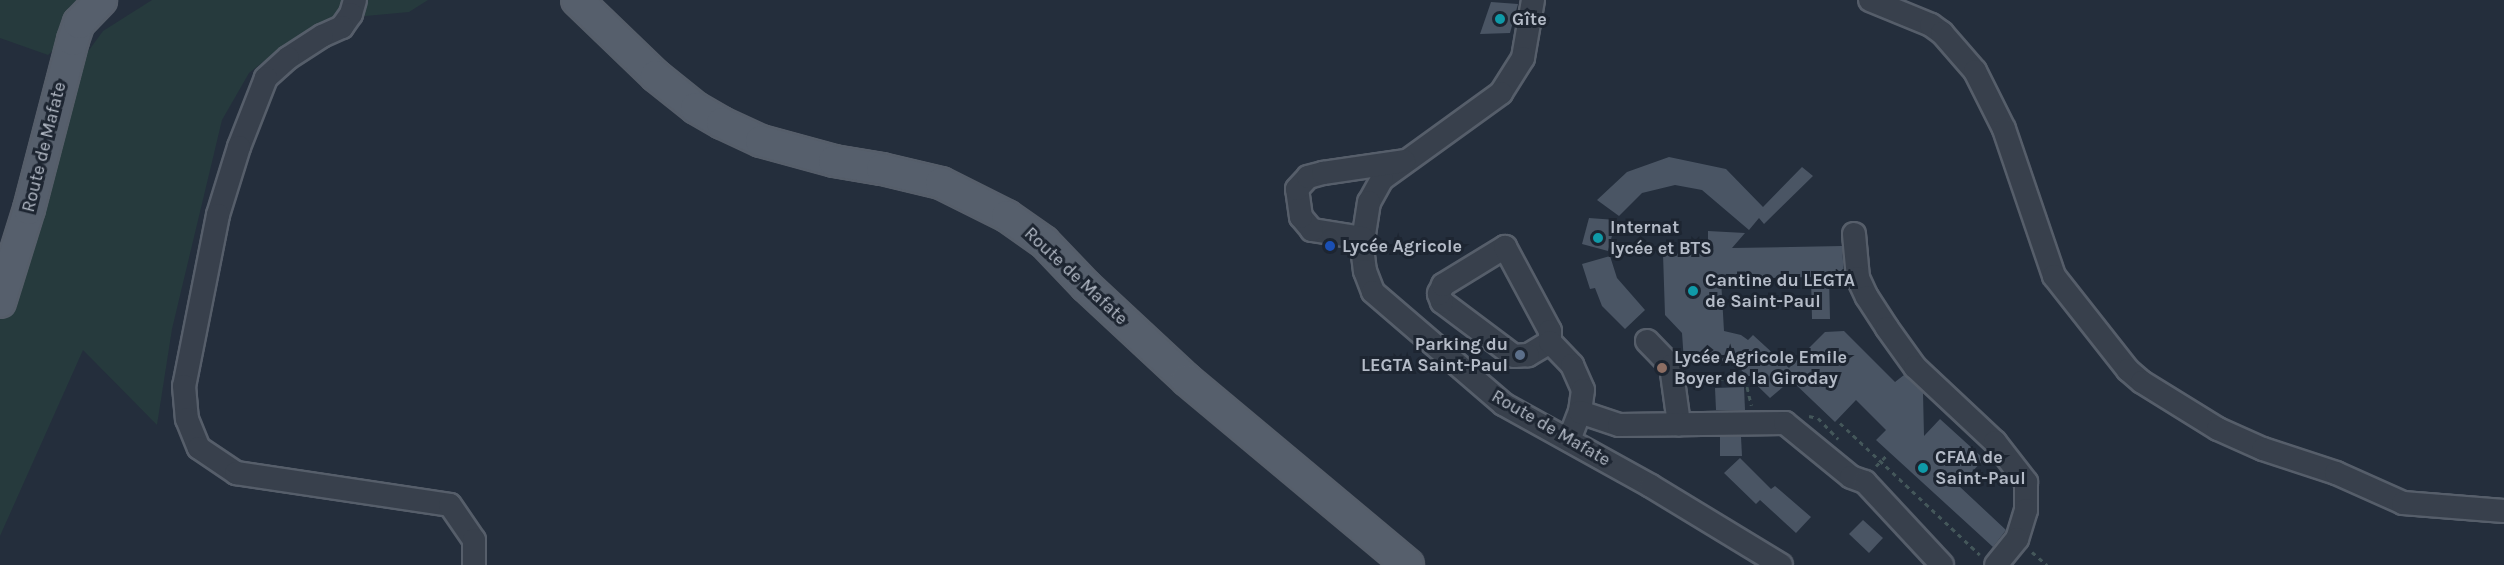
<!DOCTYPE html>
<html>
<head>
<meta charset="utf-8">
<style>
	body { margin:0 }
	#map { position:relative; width:2504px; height:565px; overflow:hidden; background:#242e3c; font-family:Karla,sans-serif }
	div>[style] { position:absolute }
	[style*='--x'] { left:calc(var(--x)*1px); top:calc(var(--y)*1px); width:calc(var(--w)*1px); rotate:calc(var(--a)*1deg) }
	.green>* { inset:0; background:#263a3d }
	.building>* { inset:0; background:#4a5564 }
	.path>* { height:3px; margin-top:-1.5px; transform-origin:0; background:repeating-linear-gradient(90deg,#44575a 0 4.5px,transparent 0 9px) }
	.roads { filter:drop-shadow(2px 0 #565e6a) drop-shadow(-2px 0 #565e6a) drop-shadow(0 2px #565e6a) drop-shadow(0 -2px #565e6a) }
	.minor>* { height:22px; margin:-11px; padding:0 11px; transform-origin:11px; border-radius:11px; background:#38404c }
	.major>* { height:30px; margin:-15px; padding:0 15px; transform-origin:15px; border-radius:15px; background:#565f6c }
	.dots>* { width:16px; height:16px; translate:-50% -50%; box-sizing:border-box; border:3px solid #1d2531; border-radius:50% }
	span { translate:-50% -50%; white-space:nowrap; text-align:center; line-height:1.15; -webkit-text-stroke:6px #1d2531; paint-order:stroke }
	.poi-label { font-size:18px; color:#b4bbc7; font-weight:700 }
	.left { translate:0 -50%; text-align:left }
	.right { translate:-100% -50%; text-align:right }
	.street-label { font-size:18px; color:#b4bbc7 }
</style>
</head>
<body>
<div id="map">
	<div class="green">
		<i style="clip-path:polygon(0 0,110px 0,48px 55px,0 38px)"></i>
		<i style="clip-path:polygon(152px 0,428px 0,409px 12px,333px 19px,290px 41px,249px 73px,222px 120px,172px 329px,157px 425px,83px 350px,0 536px,0 309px,67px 80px,103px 31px)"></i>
	</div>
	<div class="building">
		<i style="clip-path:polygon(1491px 2px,1518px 4px,1510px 33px,1480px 34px)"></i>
		<i style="clip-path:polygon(1669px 157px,1726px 169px,1763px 207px,1802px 167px,1813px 176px,1764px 224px,1759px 218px,1749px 230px,1702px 190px,1675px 185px,1642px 193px,1619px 216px,1597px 200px,1627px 172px)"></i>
		<i style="clip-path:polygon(1589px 218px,1616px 220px,1608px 251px,1582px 244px)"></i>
		<i style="clip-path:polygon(1708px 231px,1745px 233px,1732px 248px,1842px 246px,1844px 276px,1829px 276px,1830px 319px,1812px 319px,1811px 277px,1721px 279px,1724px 331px,1741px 335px,1748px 340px,1753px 335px,1789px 368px,1825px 332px,1844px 331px,1895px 382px,1904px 375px,1923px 393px,1924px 436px,1940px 419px,1984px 459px,1959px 486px,2006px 530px,1993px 547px,1876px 440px,1886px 430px,1856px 400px,1835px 422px,1791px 380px,1770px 398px,1732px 361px,1684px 362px,1682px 333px,1665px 315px,1663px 254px,1708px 253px)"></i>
		<i style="clip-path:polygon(1610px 256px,1617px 278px,1645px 310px,1625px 329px,1602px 306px,1595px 288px,1590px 289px,1582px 264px)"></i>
		<i style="clip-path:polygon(1744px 387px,1745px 410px,1716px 410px,1715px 388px)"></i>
		<i style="clip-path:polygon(1720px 437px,1741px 437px,1742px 456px,1720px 456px)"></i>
		<i style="clip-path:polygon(1740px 458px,1771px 489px,1775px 486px,1811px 517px,1796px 533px,1760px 500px,1756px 504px,1724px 473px)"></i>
		<i style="clip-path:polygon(1863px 520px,1883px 538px,1869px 553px,1849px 534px)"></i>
	</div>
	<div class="path">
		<i style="--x:1692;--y:380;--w:53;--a:-2.2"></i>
		<i style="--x:1745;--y:378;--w:28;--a:77"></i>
		<i style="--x:1809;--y:416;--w:9;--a:13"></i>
		<i style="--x:1818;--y:418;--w:29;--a:46"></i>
		<i style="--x:1840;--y:423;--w:192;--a:43.3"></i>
		<i style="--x:1876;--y:466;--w:14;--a:-45"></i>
		<i style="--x:2032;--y:552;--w:20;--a:41"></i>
	</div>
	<div class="roads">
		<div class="minor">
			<i style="--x:355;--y:0;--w:15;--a:106"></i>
			<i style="--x:351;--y:14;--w:16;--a:125"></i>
			<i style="--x:342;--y:27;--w:22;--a:156"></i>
			<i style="--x:322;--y:36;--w:40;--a:147.1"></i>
			<i style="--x:288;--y:58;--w:30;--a:138"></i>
			<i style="--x:266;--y:78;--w:74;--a:111.4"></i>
			<i style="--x:239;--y:147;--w:71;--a:107.2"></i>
			<i style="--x:218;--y:215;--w:174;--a:101.2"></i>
			<i style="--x:184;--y:386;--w:33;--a:85"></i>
			<i style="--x:187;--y:419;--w:31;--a:68"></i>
			<i style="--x:199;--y:448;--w:45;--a:34"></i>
			<i style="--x:236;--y:473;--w:216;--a:8.5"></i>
			<i style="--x:450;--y:505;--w:42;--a:55.6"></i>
			<i style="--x:474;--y:540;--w:25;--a:90"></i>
			<i style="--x:1533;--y:0;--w:59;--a:99.8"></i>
			<i style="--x:1523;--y:58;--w:41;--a:122.2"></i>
			<i style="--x:1501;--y:93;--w:147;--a:144.1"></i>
			<i style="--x:1382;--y:179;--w:26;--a:119"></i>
			<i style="--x:1369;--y:202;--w:46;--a:98.8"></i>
			<i style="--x:1362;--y:247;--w:24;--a:83"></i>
			<i style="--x:1365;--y:271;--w:22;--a:69"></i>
			<i style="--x:1373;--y:292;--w:172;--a:40.7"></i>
			<i style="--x:1503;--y:404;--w:169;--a:29"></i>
			<i style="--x:1651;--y:486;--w:152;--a:31.3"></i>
			<i style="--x:1870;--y:0;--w:66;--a:22.3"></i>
			<i style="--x:1931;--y:25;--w:14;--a:36"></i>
			<i style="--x:1942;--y:33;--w:50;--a:49"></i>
			<i style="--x:1975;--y:71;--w:65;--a:63.4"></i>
			<i style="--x:2004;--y:129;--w:155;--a:71.2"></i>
			<i style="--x:2054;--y:276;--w:120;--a:51.8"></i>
			<i style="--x:2128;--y:370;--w:18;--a:41"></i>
			<i style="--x:2142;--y:382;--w:89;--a:31.7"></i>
			<i style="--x:2218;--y:429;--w:49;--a:24"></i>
			<i style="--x:2263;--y:449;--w:77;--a:18.2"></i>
			<i style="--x:2336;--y:473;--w:73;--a:24.1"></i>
			<i style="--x:2403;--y:503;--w:101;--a:4.5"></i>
			<i style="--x:1854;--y:234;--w:44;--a:84.8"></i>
			<i style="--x:1858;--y:278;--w:21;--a:65"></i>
			<i style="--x:1867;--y:297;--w:37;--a:57"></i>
			<i style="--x:1887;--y:328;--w:48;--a:54.3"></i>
			<i style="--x:1915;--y:367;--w:110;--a:43.2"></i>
			<i style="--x:1995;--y:442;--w:51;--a:52.2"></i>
			<i style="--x:2026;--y:482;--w:28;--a:90"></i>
			<i style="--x:2026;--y:510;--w:30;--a:107"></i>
			<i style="--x:2017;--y:539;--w:33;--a:129"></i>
			<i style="--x:1363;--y:238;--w:52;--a:-171.1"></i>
			<i style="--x:1312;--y:230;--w:17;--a:-130"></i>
			<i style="--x:1301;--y:217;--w:28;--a:-98"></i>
			<i style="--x:1297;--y:189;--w:16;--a:-47"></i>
			<i style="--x:1308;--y:177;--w:16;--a:-15"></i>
			<i style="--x:1323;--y:173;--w:82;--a:-8.4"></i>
			<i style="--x:1647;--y:341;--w:35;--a:46"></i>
			<i style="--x:1671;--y:366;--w:59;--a:82.1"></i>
			<i style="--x:1550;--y:342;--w:26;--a:149"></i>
			<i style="--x:1528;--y:355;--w:14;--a:176"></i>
			<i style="--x:1514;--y:356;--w:90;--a:-143.1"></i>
			<i style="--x:1442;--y:302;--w:9;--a:-111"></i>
			<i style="--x:1439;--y:294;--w:10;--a:-66"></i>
			<i style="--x:1443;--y:285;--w:73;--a:-31.5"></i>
			<i style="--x:1505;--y:247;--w:95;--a:61.8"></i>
			<i style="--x:1550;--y:331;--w:11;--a:90"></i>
			<i style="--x:1550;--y:342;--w:32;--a:46"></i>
			<i style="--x:1572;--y:365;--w:27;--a:66"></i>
			<i style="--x:1583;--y:390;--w:22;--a:98"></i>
			<i style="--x:1569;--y:440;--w:30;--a:-69"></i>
			<i style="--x:1580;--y:412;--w:41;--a:18.4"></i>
			<i style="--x:1619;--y:425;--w:166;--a:-0.7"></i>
			<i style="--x:1785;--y:423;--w:85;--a:39.3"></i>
			<i style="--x:1851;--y:477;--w:15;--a:20"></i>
			<i style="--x:1865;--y:482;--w:113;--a:47.1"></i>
		</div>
		<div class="major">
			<i style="--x:577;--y:0;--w:110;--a:43.9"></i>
			<i style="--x:656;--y:76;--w:51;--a:38.7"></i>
			<i style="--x:696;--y:108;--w:30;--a:30"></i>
			<i style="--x:722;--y:123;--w:43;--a:24.8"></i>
			<i style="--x:761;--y:141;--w:76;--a:15.3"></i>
			<i style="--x:834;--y:161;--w:49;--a:9.5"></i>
			<i style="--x:882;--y:169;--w:61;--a:13.3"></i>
			<i style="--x:941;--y:183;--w:74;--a:26.6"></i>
			<i style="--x:1007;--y:216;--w:45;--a:35.1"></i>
			<i style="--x:1044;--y:242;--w:61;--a:46.3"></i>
			<i style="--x:1086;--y:286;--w:138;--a:42.9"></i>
			<i style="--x:1187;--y:380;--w:288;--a:39.9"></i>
			<i style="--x:0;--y:302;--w:97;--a:-72.7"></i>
			<i style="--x:29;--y:209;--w:175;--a:-75.4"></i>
			<i style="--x:73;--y:40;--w:18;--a:-71"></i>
			<i style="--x:79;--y:23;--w:32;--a:-46"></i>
		</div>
	</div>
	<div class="dots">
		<i style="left:1500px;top:19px;background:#0f9aa8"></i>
		<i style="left:1598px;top:238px;background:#0f9aa8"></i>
		<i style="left:1330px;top:246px;background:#1a4fb4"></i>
		<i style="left:1693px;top:291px;background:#0f9aa8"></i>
		<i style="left:1520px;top:355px;background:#5c6f8a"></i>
		<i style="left:1662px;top:368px;background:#8d6e63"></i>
		<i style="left:1923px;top:468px;background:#0f9aa8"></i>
	</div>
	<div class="poi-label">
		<span class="left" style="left:1512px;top:19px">Gîte</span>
		<span class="left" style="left:1610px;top:238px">Internat<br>lycée et BTS</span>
		<span class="left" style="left:1342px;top:246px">Lycée Agricole</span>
		<span class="left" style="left:1705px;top:291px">Cantine du LEGTA<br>de Saint-Paul</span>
		<span class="right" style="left:1508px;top:355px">Parking du<br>LEGTA Saint-Paul</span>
		<span class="left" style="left:1674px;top:368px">Lycée Agricole Emile<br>Boyer de la Giroday</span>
		<span class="left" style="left:1935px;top:468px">CFAA de<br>Saint-Paul</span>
	</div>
	<div class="street-label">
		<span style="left:44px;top:147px;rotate:-76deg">Route de Mafate</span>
		<span style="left:1076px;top:276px;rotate:43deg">Route de Mafate</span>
		<span style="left:1551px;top:428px;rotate:30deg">Route de Mafate</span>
	</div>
</div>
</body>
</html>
